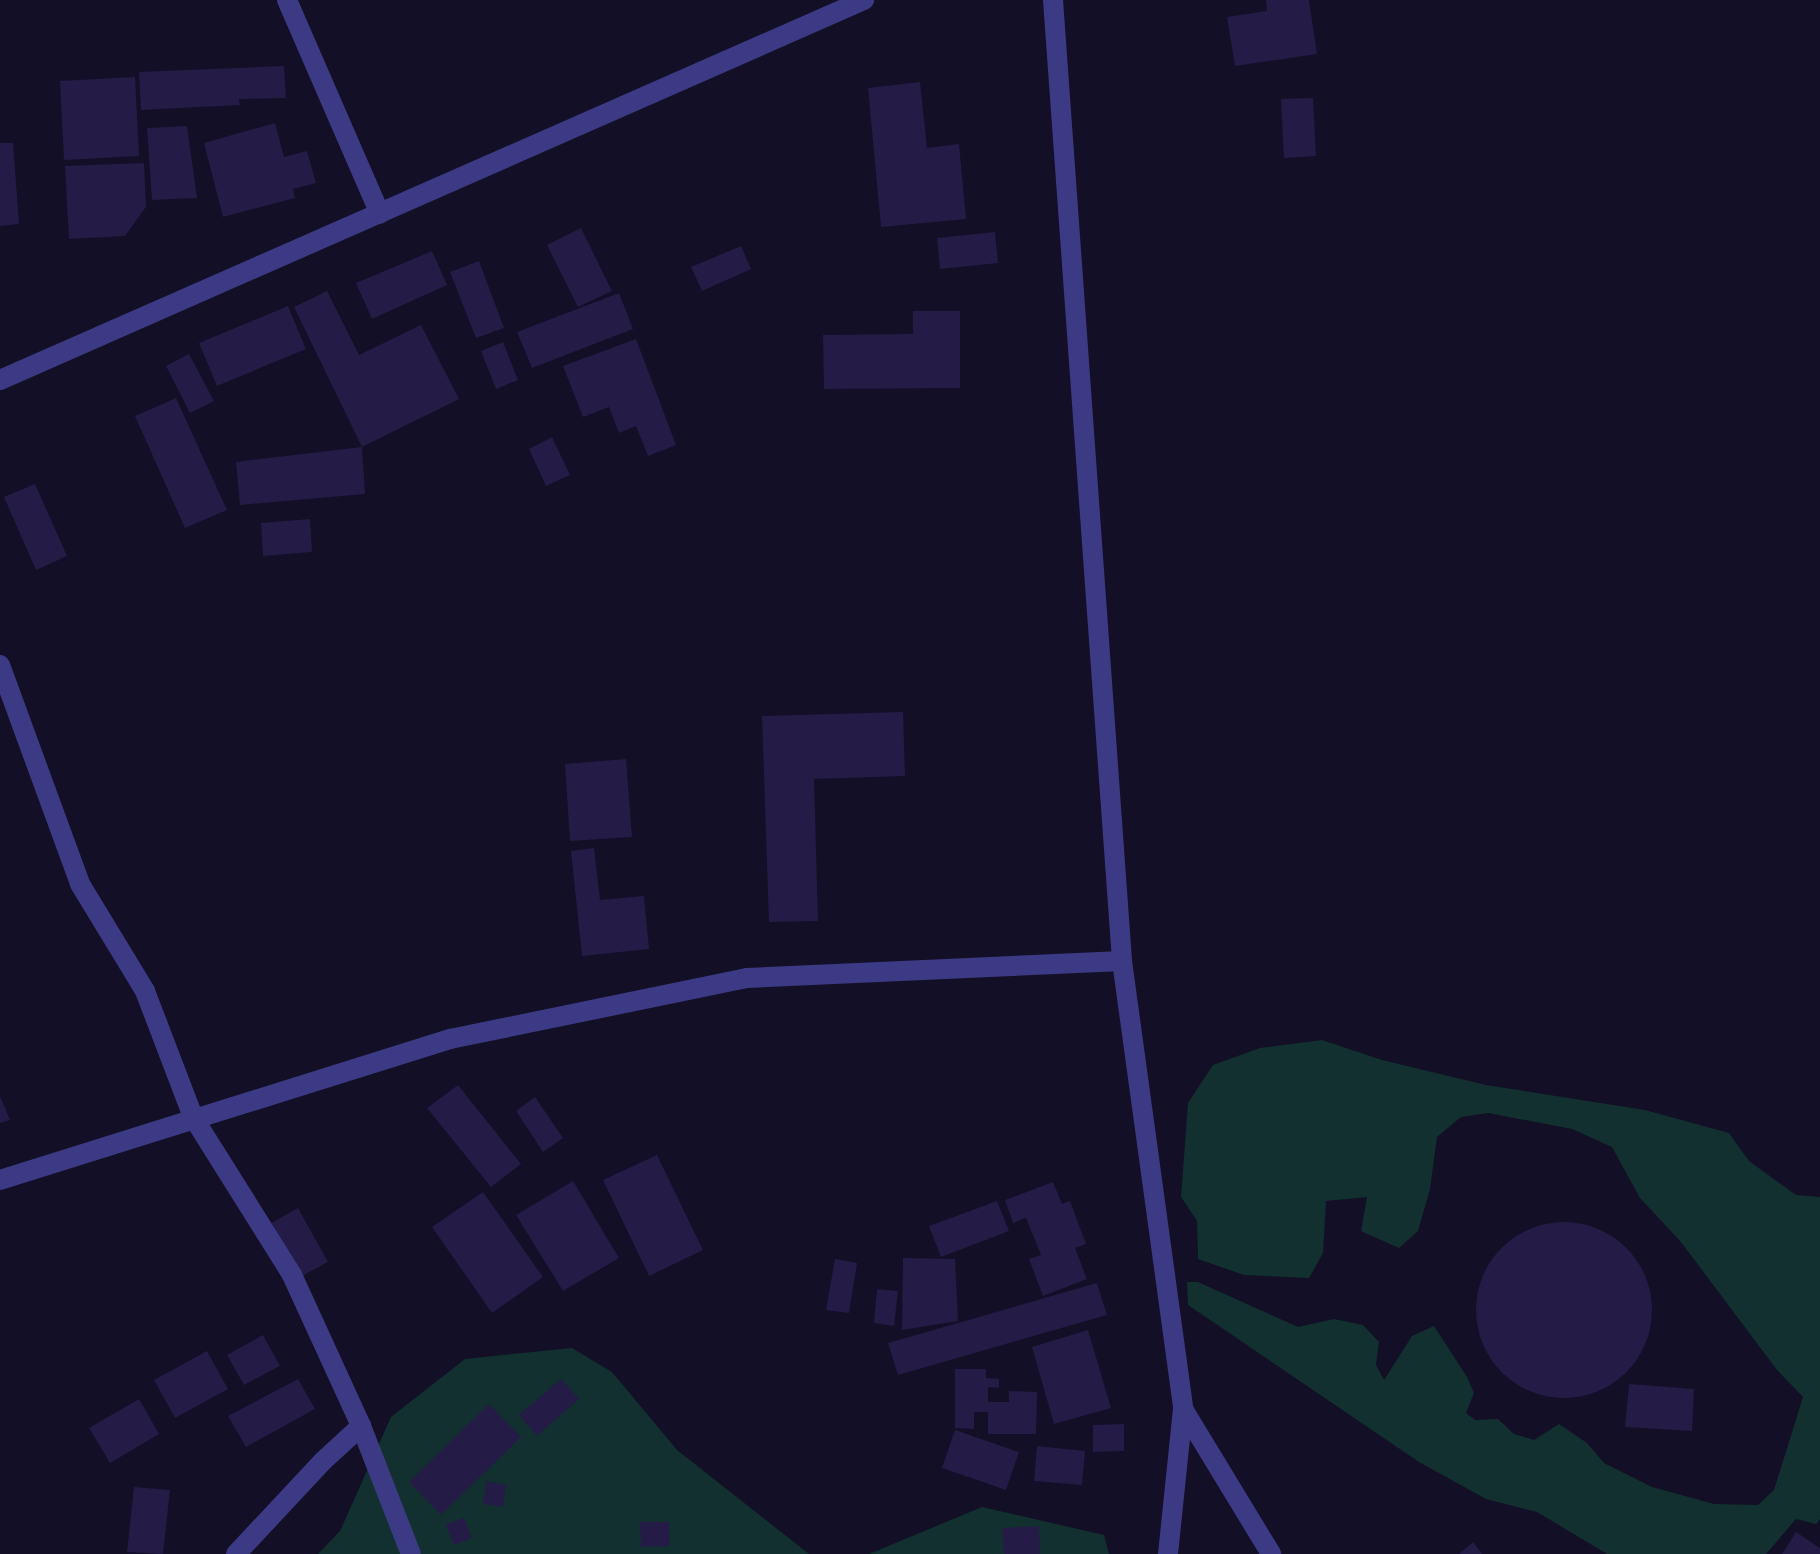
<!DOCTYPE html>
<html>
<head>
<meta charset="utf-8">
<style>
	body { margin:0 }
	#map { position:relative; width:1820px; height:1554px; overflow:hidden; background:#130f26; font-family:"IBM Plex Sans",sans-serif }
	div>[style] { position:absolute }
	[style*='--x'] { left:calc(var(--x)*1px); top:calc(var(--y)*1px); width:calc(var(--w)*1px); rotate:calc(var(--a)*1deg) }
	.green>* { inset:0; background:#12302f }
	.building>* { inset:0; background:#241b47 }
	.round { border-radius:50% }
	.street>* { height:20px; margin:-10px; padding:0 10px; transform-origin:10px; border-radius:10px; background:#3d3a85 }
	span { translate:-50% -50%; white-space:nowrap; text-align:center; line-height:1.15; -webkit-text-stroke:7px #130f26; paint-order:stroke }
</style>
</head>
<body>
<div id="map">
	<div class="green">
		<i style="clip-path:polygon(1322px 1040px,1382px 1060px,1486px 1085px,1645px 1110px,1729px 1133px,1749px 1161px,1796px 1195px,1820px 1197px,1820px 1519px,1816px 1524px,1796px 1519px,1766px 1554px,1607px 1554px,1537px 1512px,1486px 1499px,1419px 1462px,1188px 1305px,1187px 1282px,1198px 1282px,1298px 1327px,1334px 1319px,1363px 1325px,1379px 1342px,1376px 1365px,1384px 1380px,1412px 1336px,1434px 1326px,1467px 1377px,1474px 1393px,1466px 1413px,1475px 1420px,1498px 1419px,1514px 1434px,1534px 1440px,1559px 1424px,1587px 1443px,1604px 1463px,1652px 1487px,1714px 1504px,1758px 1505px,1774px 1490px,1803px 1397px,1777px 1370px,1681px 1242px,1640px 1198px,1612px 1147px,1572px 1129px,1488px 1113px,1461px 1117px,1437px 1137px,1430px 1189px,1418px 1231px,1399px 1248px,1361px 1231px,1367px 1197px,1326px 1201px,1323px 1253px,1309px 1278px,1244px 1275px,1198px 1259px,1197px 1221px,1181px 1197px,1188px 1103px,1213px 1065px,1260px 1048px)"></i>
		<i style="clip-path:polygon(572px 1348px,612px 1372px,677px 1450px,809px 1554px,318px 1554px,340px 1531px,391px 1417px,465px 1359px)"></i>
		<i style="clip-path:polygon(982px 1507px,1104px 1535px,1109px 1554px,869px 1554px)"></i>
	</div>
	<div class="building">
		<i style="clip-path:polygon(1266px 0,1309px 0,1317px 54px,1235px 66px,1227px 17px,1267px 11px)"></i>
		<i style="clip-path:polygon(284px 66px,286px 98px,239px 99px,240px 105px,141px 110px,139px 72px)"></i>
		<i style="clip-path:polygon(135px 77px,139px 156px,64px 160px,60px 81px)"></i>
		<i style="clip-path:polygon(920px 82px,927px 148px,959px 144px,966px 219px,881px 227px,868px 88px)"></i>
		<i style="clip-path:polygon(1313px 98px,1316px 156px,1284px 158px,1281px 99px)"></i>
		<i style="clip-path:polygon(275px 123px,284px 157px,307px 151px,316px 183px,293px 189px,295px 198px,223px 217px,204px 143px)"></i>
		<i style="clip-path:polygon(187px 126px,197px 198px,152px 200px,147px 128px)"></i>
		<i style="clip-path:polygon(0 143px,13px 143px,19px 224px,0 226px)"></i>
		<i style="clip-path:polygon(144px 163px,146px 207px,125px 236px,69px 239px,65px 166px)"></i>
		<i style="clip-path:polygon(581px 228px,612px 291px,578px 307px,547px 245px)"></i>
		<i style="clip-path:polygon(995px 232px,998px 263px,940px 269px,937px 238px)"></i>
		<i style="clip-path:polygon(741px 246px,751px 269px,702px 291px,691px 267px)"></i>
		<i style="clip-path:polygon(432px 251px,447px 285px,372px 319px,356px 283px)"></i>
		<i style="clip-path:polygon(479px 261px,504px 328px,476px 338px,450px 272px)"></i>
		<i style="clip-path:polygon(327px 291px,359px 355px,421px 325px,459px 399px,362px 447px,294px 307px)"></i>
		<i style="clip-path:polygon(619px 293px,633px 329px,532px 368px,517px 332px)"></i>
		<i style="clip-path:polygon(288px 306px,306px 349px,217px 386px,199px 343px)"></i>
		<i style="clip-path:polygon(913px 311px,960px 311px,960px 388px,824px 389px,823px 335px,913px 334px)"></i>
		<i style="clip-path:polygon(636px 339px,676px 445px,648px 456px,636px 426px,619px 433px,609px 407px,583px 417px,563px 366px)"></i>
		<i style="clip-path:polygon(503px 342px,518px 380px,496px 389px,481px 351px)"></i>
		<i style="clip-path:polygon(189px 354px,214px 401px,190px 413px,166px 366px)"></i>
		<i style="clip-path:polygon(176px 398px,227px 510px,185px 528px,135px 416px)"></i>
		<i style="clip-path:polygon(552px 437px,570px 475px,546px 486px,529px 449px)"></i>
		<i style="clip-path:polygon(362px 447px,365px 494px,240px 505px,236px 462px)"></i>
		<i style="clip-path:polygon(35px 484px,67px 556px,36px 570px,4px 497px)"></i>
		<i style="clip-path:polygon(310px 519px,312px 552px,263px 556px,261px 523px)"></i>
		<i style="clip-path:polygon(903px 712px,905px 776px,814px 779px,818px 921px,769px 922px,762px 716px)"></i>
		<i style="clip-path:polygon(626px 759px,632px 837px,570px 841px,565px 764px)"></i>
		<i style="clip-path:polygon(594px 848px,600px 900px,644px 896px,649px 949px,582px 956px,571px 851px)"></i>
		<i style="clip-path:polygon(458px 1085px,521px 1164px,491px 1187px,427px 1108px)"></i>
		<i style="clip-path:polygon(0 1096px,10px 1120px,0 1123px)"></i>
		<i style="clip-path:polygon(535px 1097px,563px 1138px,543px 1152px,516px 1111px)"></i>
		<i style="clip-path:polygon(657px 1155px,703px 1250px,649px 1276px,603px 1180px)"></i>
		<i style="clip-path:polygon(573px 1181px,619px 1258px,563px 1291px,516px 1215px)"></i>
		<i style="clip-path:polygon(1053px 1182px,1062px 1204px,1070px 1201px,1086px 1244px,1075px 1248px,1087px 1279px,1043px 1296px,1029px 1259px,1041px 1255px,1026px 1218px,1013px 1223px,1005px 1200px)"></i>
		<i style="clip-path:polygon(483px 1192px,543px 1277px,492px 1313px,432px 1227px)"></i>
		<i style="clip-path:polygon(997px 1201px,1009px 1231px,941px 1257px,929px 1226px)"></i>
		<i style="clip-path:polygon(298px 1208px,328px 1262px,300px 1277px,271px 1223px)"></i>
		<i class="round" style="left:1476px;top:1222px;width:176px;height:176px"></i>
		<i style="clip-path:polygon(903px 1258px,955px 1259px,958px 1321px,902px 1330px)"></i>
		<i style="clip-path:polygon(835px 1259px,857px 1263px,849px 1313px,826px 1310px)"></i>
		<i style="clip-path:polygon(1097px 1283px,1107px 1315px,898px 1375px,888px 1343px)"></i>
		<i style="clip-path:polygon(877px 1289px,898px 1291px,894px 1326px,874px 1323px)"></i>
		<i style="clip-path:polygon(1088px 1330px,1111px 1408px,1054px 1424px,1032px 1347px)"></i>
		<i style="clip-path:polygon(263px 1335px,280px 1366px,244px 1385px,227px 1355px)"></i>
		<i style="clip-path:polygon(207px 1351px,228px 1389px,175px 1418px,154px 1380px)"></i>
		<i style="clip-path:polygon(955px 1369px,986px 1369px,986px 1378px,999px 1379px,999px 1388px,988px 1387px,988px 1402px,1009px 1402px,1009px 1391px,1037px 1392px,1036px 1434px,988px 1434px,988px 1412px,974px 1412px,974px 1429px,955px 1428px)"></i>
		<i style="clip-path:polygon(298px 1379px,315px 1409px,246px 1447px,228px 1416px)"></i>
		<i style="clip-path:polygon(561px 1379px,579px 1399px,537px 1436px,519px 1415px)"></i>
		<i style="clip-path:polygon(1629px 1384px,1694px 1389px,1692px 1431px,1625px 1427px)"></i>
		<i style="clip-path:polygon(139px 1399px,159px 1434px,110px 1463px,89px 1428px)"></i>
		<i style="clip-path:polygon(489px 1404px,521px 1437px,441px 1515px,409px 1482px)"></i>
		<i style="clip-path:polygon(1124px 1424px,1124px 1451px,1093px 1452px,1093px 1425px)"></i>
		<i style="clip-path:polygon(955px 1430px,1019px 1452px,1006px 1490px,942px 1468px)"></i>
		<i style="clip-path:polygon(1037px 1446px,1085px 1451px,1082px 1485px,1034px 1481px)"></i>
		<i style="clip-path:polygon(487px 1481px,506px 1485px,503px 1507px,483px 1504px)"></i>
		<i style="clip-path:polygon(134px 1487px,170px 1490px,163px 1554px,127px 1552px)"></i>
		<i style="clip-path:polygon(464px 1518px,472px 1538px,454px 1545px,446px 1524px)"></i>
		<i style="clip-path:polygon(640px 1522px,669px 1522px,670px 1546px,641px 1547px)"></i>
		<i style="clip-path:polygon(1039px 1526px,1040px 1554px,1004px 1554px,1002px 1528px)"></i>
		<i style="clip-path:polygon(1796px 1532px,1820px 1548px,1820px 1554px,1782px 1554px)"></i>
		<i style="clip-path:polygon(1473px 1542px,1482px 1554px,1459px 1554px)"></i>
	</div>
	<div class="street">
		<i style="--x:287;--y:0;--w:233;--a:66.5"></i>
		<i style="--x:1053;--y:0;--w:963;--a:85.89"></i>
		<i style="--x:1122;--y:961;--w:452;--a:82.2"></i>
		<i style="--x:1183;--y:1409;--w:146;--a:95.9"></i>
		<i style="--x:0;--y:380;--w:944;--a:-23.74"></i>
		<i style="--x:0;--y:665;--w:233;--a:69.9"></i>
		<i style="--x:80;--y:884;--w:125;--a:58.7"></i>
		<i style="--x:145;--y:991;--w:135;--a:69.1"></i>
		<i style="--x:193;--y:1117;--w:186;--a:57.9"></i>
		<i style="--x:292;--y:1275;--w:166;--a:65.4"></i>
		<i style="--x:361;--y:1426;--w:137;--a:68.7"></i>
		<i style="--x:0;--y:1180;--w:472;--a:-17.4"></i>
		<i style="--x:450;--y:1039;--w:303;--a:-11.6"></i>
		<i style="--x:747;--y:978;--w:375;--a:-2.6"></i>
		<i style="--x:1183;--y:1409;--w:170;--a:58.7"></i>
		<i style="--x:236;--y:1554;--w:127;--a:-46.9"></i>
		<i style="--x:323;--y:1461;--w:52;--a:-42.6"></i>
	</div>
</div>
</body>
</html>
